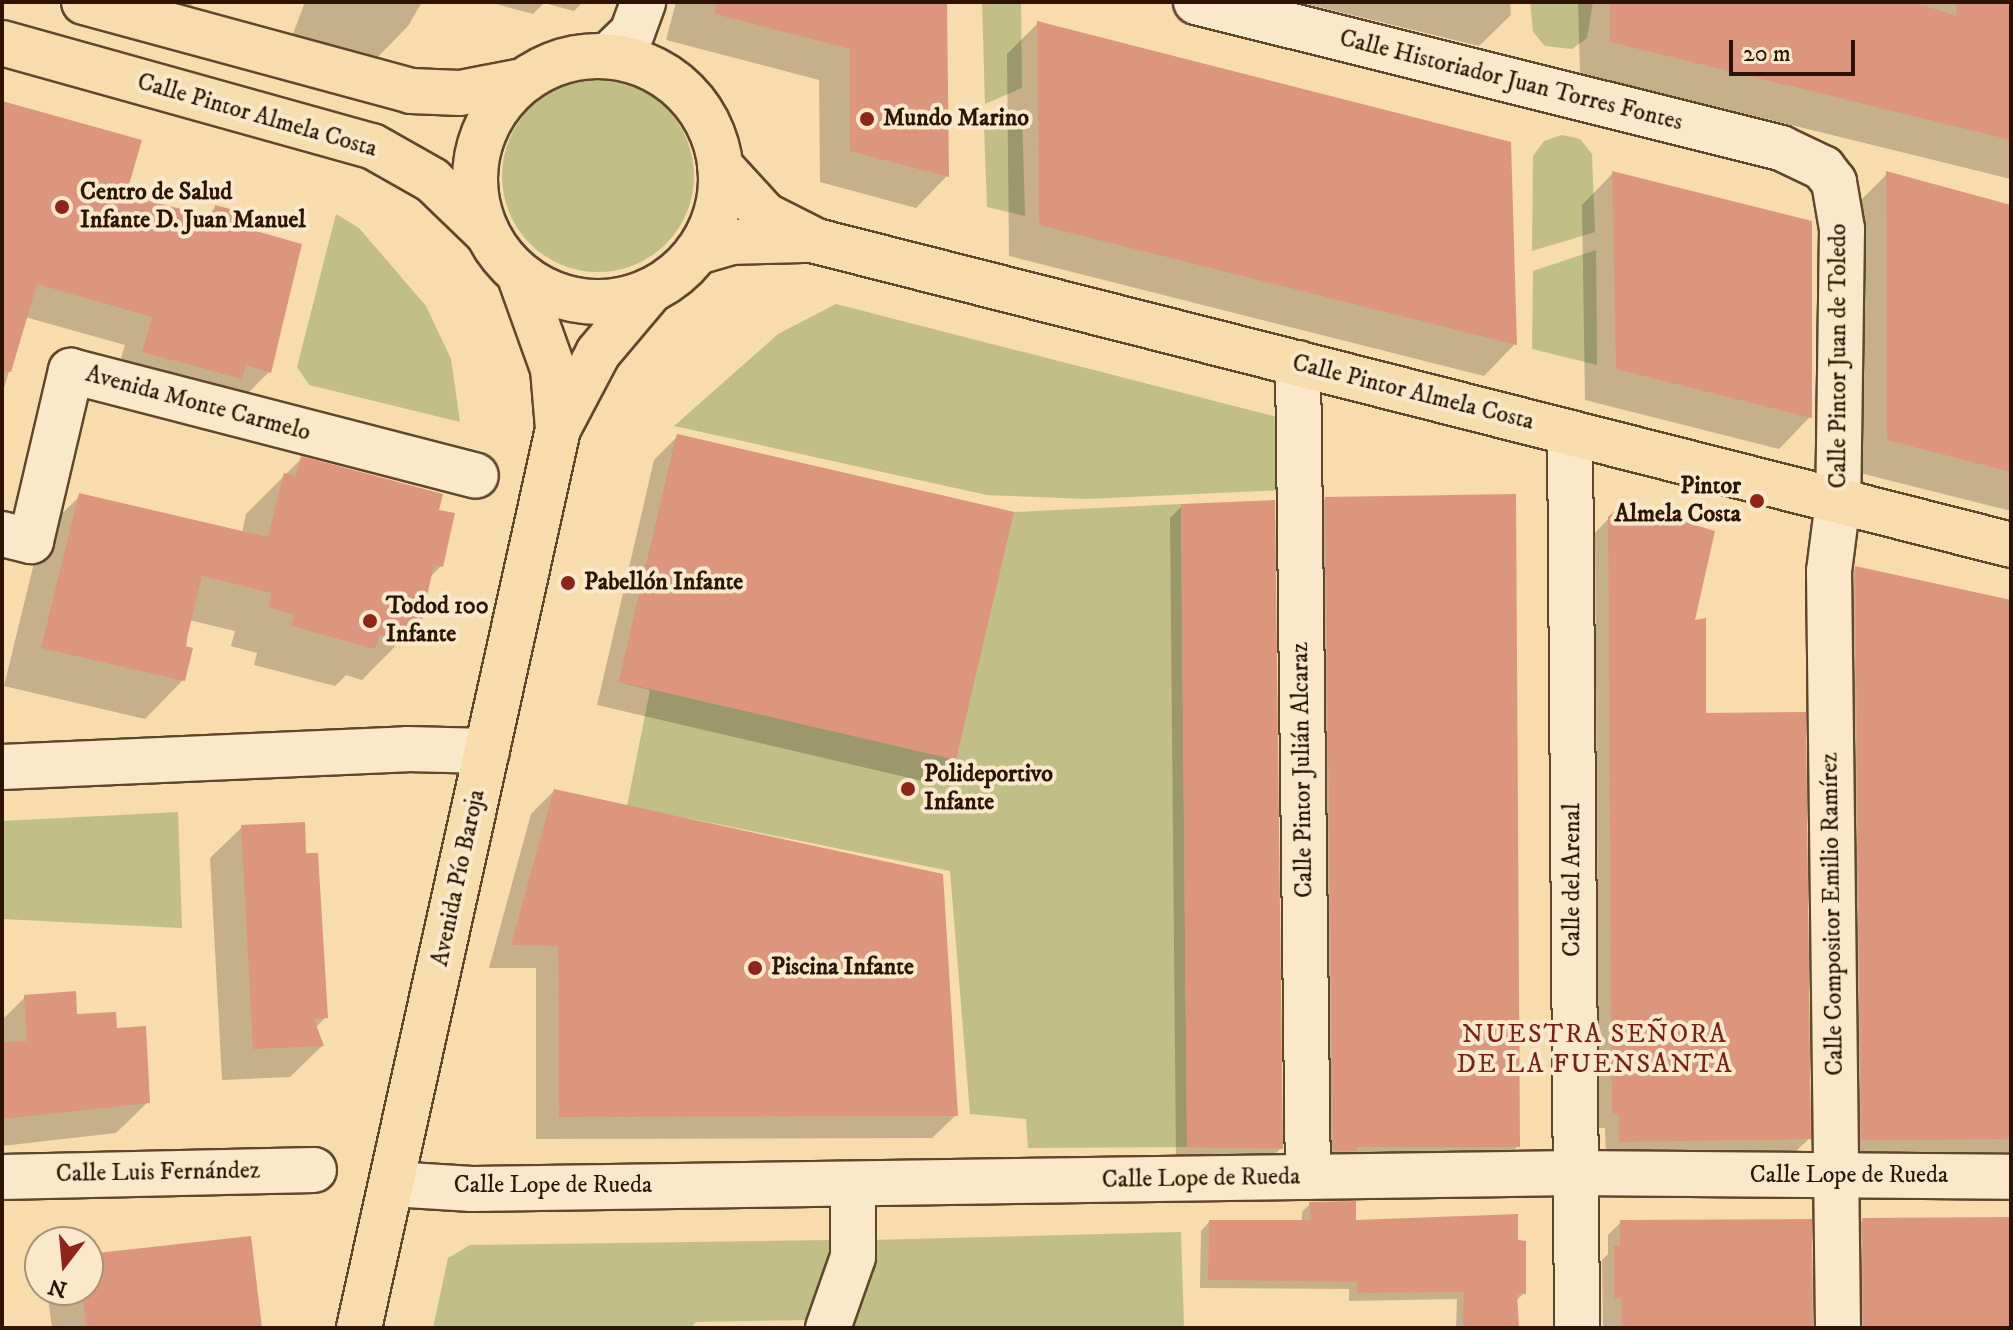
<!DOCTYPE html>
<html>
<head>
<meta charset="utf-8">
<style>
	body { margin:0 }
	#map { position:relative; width:2013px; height:1330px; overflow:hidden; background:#f7dcae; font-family:"IM FELL DW Pica",serif }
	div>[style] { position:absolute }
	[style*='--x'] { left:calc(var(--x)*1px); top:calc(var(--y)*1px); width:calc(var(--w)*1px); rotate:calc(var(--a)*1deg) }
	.green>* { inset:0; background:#c1bf87 }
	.round { border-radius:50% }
	.shadow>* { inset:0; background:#0003 }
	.building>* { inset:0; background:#dc967d }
	.roads { filter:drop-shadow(2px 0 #60462c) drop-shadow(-2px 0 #60462c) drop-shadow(0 2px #60462c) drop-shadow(0 -2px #60462c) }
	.minor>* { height:44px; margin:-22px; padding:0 22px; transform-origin:22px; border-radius:22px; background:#fae8ca }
	.major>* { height:44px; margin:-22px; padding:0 22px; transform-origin:22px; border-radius:22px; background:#f7dcae }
	.major>.ring { margin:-22px; padding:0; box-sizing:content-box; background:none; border:44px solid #f7dcae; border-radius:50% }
	.dots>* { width:22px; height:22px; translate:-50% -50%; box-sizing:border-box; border:4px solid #fae8ca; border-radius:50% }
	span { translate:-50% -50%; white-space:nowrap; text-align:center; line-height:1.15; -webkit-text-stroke:8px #fae8ca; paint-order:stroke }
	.street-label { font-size:24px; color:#2e1400 }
	.poi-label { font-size:24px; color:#2e1400; font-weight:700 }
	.left { translate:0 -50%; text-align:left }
	.right { translate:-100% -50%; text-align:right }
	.neighbourhood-label { font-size:26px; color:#7a1f14; letter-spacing:2px }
	.frame { position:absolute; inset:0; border:4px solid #2e1400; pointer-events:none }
	.north { position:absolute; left:24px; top:1226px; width:80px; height:80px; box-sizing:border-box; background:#fae8ca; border:2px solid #a89379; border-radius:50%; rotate:196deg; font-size:22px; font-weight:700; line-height:32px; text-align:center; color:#2e1400 }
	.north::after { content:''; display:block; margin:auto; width:28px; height:36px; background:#8f2418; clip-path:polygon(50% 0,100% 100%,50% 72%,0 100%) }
	.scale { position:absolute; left:1729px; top:40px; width:126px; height:36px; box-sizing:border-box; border:4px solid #2e1400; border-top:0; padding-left:10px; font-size:24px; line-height:28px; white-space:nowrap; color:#2e1400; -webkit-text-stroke:6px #fae8ca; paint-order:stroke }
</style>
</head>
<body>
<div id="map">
	<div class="green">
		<i style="clip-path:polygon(982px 2px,1021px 2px,1022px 88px,985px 104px)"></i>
		<i style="clip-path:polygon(1530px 2px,1593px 2px,1587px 38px,1572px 49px,1545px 46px,1533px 32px)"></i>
		<i class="round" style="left:502px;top:80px;width:192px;height:192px"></i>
		<i style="clip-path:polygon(1022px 109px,1022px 110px,1025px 216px,987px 207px,984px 126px)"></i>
		<i style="clip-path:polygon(1562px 135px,1580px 139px,1592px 154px,1595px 232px,1532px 251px,1533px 156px,1544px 141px)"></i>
		<i style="clip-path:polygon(336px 214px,359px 228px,426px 306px,451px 359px,460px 422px,309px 385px,297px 367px)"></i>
		<i style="clip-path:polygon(1596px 250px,1597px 365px,1532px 349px,1533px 271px)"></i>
		<i style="clip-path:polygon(836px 304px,1277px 417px,1284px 490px,1087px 499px,987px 495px,674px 426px,778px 334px)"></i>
		<i style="clip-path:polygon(677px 434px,1014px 512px,1181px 504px,1187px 1147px,1028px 1148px,1026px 1119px,970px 1114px,950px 871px,627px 806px,650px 690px,619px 682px)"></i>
		<i style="clip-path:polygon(178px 812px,182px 928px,2px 919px,2px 821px)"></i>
		<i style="clip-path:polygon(1181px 1232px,1184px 1328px,849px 1328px,870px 1240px)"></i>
		<i style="clip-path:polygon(833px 1240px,812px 1320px,696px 1322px,690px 1328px,433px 1328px,448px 1258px,470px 1245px)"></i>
	</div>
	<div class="shadow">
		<i style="clip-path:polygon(143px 2px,195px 2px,184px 13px)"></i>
		<i style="clip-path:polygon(305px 2px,422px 2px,408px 26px,370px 65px,291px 39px)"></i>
		<i style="clip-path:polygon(489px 2px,583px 2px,574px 11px,544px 3px,533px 14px)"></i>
		<i style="clip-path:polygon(676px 2px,945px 2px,947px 176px,916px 208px,820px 182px,819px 80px,666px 40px)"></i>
		<i style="clip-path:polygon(1298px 2px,1510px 2px,1511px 15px,1479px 46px)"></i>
		<i style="clip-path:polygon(1578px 2px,1906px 2px,1922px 7px,1921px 2px,2011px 2px,2011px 179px,1580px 73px)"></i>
		<i style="clip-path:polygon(1038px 23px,1515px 344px,1484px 376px,1009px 256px,1007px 54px)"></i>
		<i style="clip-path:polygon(2px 103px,124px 196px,205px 218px,216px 207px,242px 229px,269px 372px,241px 400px,115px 379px,125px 345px,25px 317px,2px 395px)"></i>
		<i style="clip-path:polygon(1613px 173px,1810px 417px,1779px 449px,1585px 400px,1582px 205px)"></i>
		<i style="clip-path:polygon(1887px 174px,2011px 207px,2011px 511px,1856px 472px,1856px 205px)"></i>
		<i style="clip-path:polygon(677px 437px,954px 759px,931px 783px,597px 705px,654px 460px)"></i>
		<i style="clip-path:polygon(301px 459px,437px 511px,441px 566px,429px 578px,419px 622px,362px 680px,346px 675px,335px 686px,254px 665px,257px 653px,231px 646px,235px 631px,189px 620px,183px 680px,145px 719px,4px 686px,41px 534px,80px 496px,242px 533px,246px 514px)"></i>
		<i style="clip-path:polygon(1325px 499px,1518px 1146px,1505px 1159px,1321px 1163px,1313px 511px)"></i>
		<i style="clip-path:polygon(1182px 506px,1281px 1148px,1269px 1160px,1176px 1158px,1170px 518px)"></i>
		<i style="clip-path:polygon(1609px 518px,1692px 622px,1704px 715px,1809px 1139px,1795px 1152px,1606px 1155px,1605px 1128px,1599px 1128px,1595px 533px)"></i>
		<i style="clip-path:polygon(1856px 568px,2011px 604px,2011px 1152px,1847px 1153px,1842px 582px)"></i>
		<i style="clip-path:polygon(554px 791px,956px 1115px,932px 1138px,536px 1139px,536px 968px,489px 968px,531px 814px)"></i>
		<i style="clip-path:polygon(242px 827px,304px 855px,326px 1017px,315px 1028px,322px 1046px,290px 1077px,222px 1080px,210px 858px)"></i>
		<i style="clip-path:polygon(25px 997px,76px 1016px,148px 1102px,116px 1133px,2px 1146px,2px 1020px)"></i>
		<i style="clip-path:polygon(1310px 1204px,1354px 1222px,1516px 1242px,1524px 1293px,1516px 1301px,1516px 1328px,1456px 1328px,1457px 1299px,1349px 1301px,1349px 1289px,1200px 1288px,1201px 1231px,1209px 1222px,1302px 1222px,1302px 1212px)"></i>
		<i style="clip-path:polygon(2011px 1219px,2011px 1328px,1851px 1328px,1850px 1233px,1863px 1220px)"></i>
		<i style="clip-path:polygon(1621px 1222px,1811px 1328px,1603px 1328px,1602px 1260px,1608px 1254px,1608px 1235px)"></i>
		<i style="clip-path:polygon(88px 1256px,260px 1328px,52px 1328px,47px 1290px,88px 1290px)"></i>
	</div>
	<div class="building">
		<i style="clip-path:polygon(716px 2px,947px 2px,949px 177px,850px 151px,850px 49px,715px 14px)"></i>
		<i style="clip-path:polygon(1610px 2px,1913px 2px,1957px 16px,1956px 2px,2011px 2px,2011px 140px,1610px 42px)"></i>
		<i style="clip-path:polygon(1037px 21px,1511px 142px,1517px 345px,1039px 225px)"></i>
		<i style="clip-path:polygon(2px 101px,142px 140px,126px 195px,212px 217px,215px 205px,249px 214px,245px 228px,302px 244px,271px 373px,246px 365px,242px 379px,142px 352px,152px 317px,37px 284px,11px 372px,2px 371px)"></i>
		<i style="clip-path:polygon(1612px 171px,1812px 221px,1812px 418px,1616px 369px)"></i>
		<i style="clip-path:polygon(1886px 171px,2011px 205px,2011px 472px,1887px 440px)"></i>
		<i style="clip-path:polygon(677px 434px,1014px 512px,956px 760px,619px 682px)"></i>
		<i style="clip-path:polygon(301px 456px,443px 494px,439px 510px,455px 513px,443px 567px,434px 565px,421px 623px,408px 624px,403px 642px,379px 635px,375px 649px,291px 626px,294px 615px,268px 607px,272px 593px,202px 576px,185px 646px,193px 648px,185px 681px,41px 648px,79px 493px,268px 537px,284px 473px,296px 476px)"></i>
		<i style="clip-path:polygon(1516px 494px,1520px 1147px,1357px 1147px,1357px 1151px,1333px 1151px,1325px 497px)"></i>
		<i style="clip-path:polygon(1275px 500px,1283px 1149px,1187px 1147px,1181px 504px)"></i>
		<i style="clip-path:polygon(1622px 503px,1715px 531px,1695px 620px,1706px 618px,1706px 713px,1806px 712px,1811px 1139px,1619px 1142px,1619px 1115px,1612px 1115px,1608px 517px)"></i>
		<i style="clip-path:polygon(1855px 566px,2011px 600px,2011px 1139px,1861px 1140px)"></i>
		<i style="clip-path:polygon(554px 789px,943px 874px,958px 1116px,559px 1117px,558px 946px,511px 945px)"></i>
		<i style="clip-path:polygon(305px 822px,306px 853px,318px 853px,328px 1018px,314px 1019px,324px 1046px,253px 1049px,241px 825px)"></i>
		<i style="clip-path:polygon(76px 991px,77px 1014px,116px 1012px,117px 1028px,146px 1026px,150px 1103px,2px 1119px,2px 1042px,27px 1041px,24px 995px)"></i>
		<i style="clip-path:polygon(1356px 1201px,1356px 1220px,1518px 1214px,1518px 1240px,1526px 1241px,1526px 1294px,1517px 1294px,1519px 1328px,1463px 1328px,1464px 1292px,1357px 1293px,1357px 1282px,1208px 1280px,1209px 1220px,1311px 1220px,1309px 1202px)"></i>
		<i style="clip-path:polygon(2011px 1217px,2011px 1328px,1863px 1328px,1862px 1218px)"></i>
		<i style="clip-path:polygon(1812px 1219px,1813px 1328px,1622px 1328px,1621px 1298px,1614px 1298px,1614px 1246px,1620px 1245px,1620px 1220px)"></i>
		<i style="clip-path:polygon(251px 1236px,262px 1328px,86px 1328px,82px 1290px,88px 1290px,88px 1254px)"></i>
	</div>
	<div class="roads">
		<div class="minor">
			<i style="--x:1196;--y:2;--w:603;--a:14.01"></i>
			<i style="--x:1781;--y:148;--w:47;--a:25.5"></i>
			<i style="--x:1823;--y:168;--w:18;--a:52"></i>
			<i style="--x:1834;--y:182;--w:48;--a:80.3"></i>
			<i style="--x:1842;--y:229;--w:272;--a:90.8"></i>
			<i style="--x:1838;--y:501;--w:71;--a:97.3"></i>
			<i style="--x:1829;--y:571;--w:757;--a:89.32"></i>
			<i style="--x:608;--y:56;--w:33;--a:-44"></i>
			<i style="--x:632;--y:33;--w:33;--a:-70"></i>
			<i style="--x:1298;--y:363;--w:814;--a:89.3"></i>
			<i style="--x:1570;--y:433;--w:895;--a:89.55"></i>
			<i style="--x:2;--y:534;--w:30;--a:14"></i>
			<i style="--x:31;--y:541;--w:175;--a:-76.8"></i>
			<i style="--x:71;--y:371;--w:418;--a:14.5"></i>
			<i style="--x:2;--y:767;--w:405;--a:-2.5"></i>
			<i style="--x:407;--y:749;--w:80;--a:1.4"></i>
			<i style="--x:2;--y:1177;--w:312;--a:-1.3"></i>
			<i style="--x:392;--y:1184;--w:80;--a:3.6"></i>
			<i style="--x:472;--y:1189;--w:1101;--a:-0.83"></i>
			<i style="--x:1573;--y:1173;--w:438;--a:0.5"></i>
			<i style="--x:828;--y:1328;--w:75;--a:-70.6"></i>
			<i style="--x:853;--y:1257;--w:73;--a:-90"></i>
		</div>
		<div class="major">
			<i style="--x:84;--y:2;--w:339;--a:15.2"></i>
			<i style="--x:411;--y:91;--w:49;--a:2.3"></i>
			<i style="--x:460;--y:93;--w:63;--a:-11"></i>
			<i style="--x:2;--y:43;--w:384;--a:15.6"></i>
			<i style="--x:372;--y:146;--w:69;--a:29.5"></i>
			<i style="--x:432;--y:180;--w:76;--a:43.9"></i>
			<i class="ring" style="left:475px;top:56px;width:202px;height:202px"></i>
			<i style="--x:720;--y:166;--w:67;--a:47.4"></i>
			<i style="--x:765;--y:215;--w:57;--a:27"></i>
			<i style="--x:816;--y:241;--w:1233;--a:14.27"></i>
			<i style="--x:697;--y:252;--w:35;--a:-16"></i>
			<i style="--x:731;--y:242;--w:78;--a:-1.5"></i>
			<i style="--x:519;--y:274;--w:101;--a:70.3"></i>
			<i style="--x:553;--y:369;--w:60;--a:85.2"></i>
			<i style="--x:359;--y:1328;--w:921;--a:-77.52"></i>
			<i style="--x:558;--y:429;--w:86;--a:-62.2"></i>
			<i style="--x:598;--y:353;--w:82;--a:-49.9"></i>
		</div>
	</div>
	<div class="dots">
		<i style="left:867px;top:119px;background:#8f2418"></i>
		<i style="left:62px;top:207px;background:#8f2418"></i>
		<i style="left:1757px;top:501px;background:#8f2418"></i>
		<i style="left:568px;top:583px;background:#8f2418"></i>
		<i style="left:370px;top:621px;background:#8f2418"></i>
		<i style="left:908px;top:789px;background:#8f2418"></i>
		<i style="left:755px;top:968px;background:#8f2418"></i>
	</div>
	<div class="street-label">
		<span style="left:1511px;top:81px;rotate:14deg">Calle Historiador Juan Torres Fontes</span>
		<span style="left:257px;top:116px;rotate:16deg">Calle Pintor Almela Costa</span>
		<span style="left:1839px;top:356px;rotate:-90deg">Calle Pintor Juan de Toledo</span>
		<span style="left:1413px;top:393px;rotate:14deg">Calle Pintor Almela Costa</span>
		<span style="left:198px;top:404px;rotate:15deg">Avenida Monte Carmelo</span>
		<span style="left:1303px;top:770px;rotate:-91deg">Calle Pintor Julián Alcaraz</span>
		<span style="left:459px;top:878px;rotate:-78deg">Avenida Pío Baroja</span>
		<span style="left:1573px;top:880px;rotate:-90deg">Calle del Arenal</span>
		<span style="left:1833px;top:914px;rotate:-91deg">Calle Compositor Emilio Ramírez</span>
		<span style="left:158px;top:1173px;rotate:-1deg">Calle Luis Fernández</span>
		<span style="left:1849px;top:1176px">Calle Lope de Rueda</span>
		<span style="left:1201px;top:1179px;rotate:-1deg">Calle Lope de Rueda</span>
		<span style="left:553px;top:1186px">Calle Lope de Rueda</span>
	</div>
	<div class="poi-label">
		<span class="left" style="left:883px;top:119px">Mundo Marino</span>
		<span class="left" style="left:80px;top:207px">Centro de Salud<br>Infante D. Juan Manuel</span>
		<span class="right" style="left:1741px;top:501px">Pintor<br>Almela Costa</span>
		<span class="left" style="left:584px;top:583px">Pabellón Infante</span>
		<span class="left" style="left:386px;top:621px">Todod 100<br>Infante</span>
		<span class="left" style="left:924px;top:789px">Polideportivo<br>Infante</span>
		<span class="left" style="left:771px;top:968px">Piscina Infante</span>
	</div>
	<div class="neighbourhood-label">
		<span style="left:1595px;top:1050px">NUESTRA SEÑORA<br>DE LA FUENSANTA</span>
	</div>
	<div class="frame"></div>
	<div class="north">N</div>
	<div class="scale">20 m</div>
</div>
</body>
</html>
